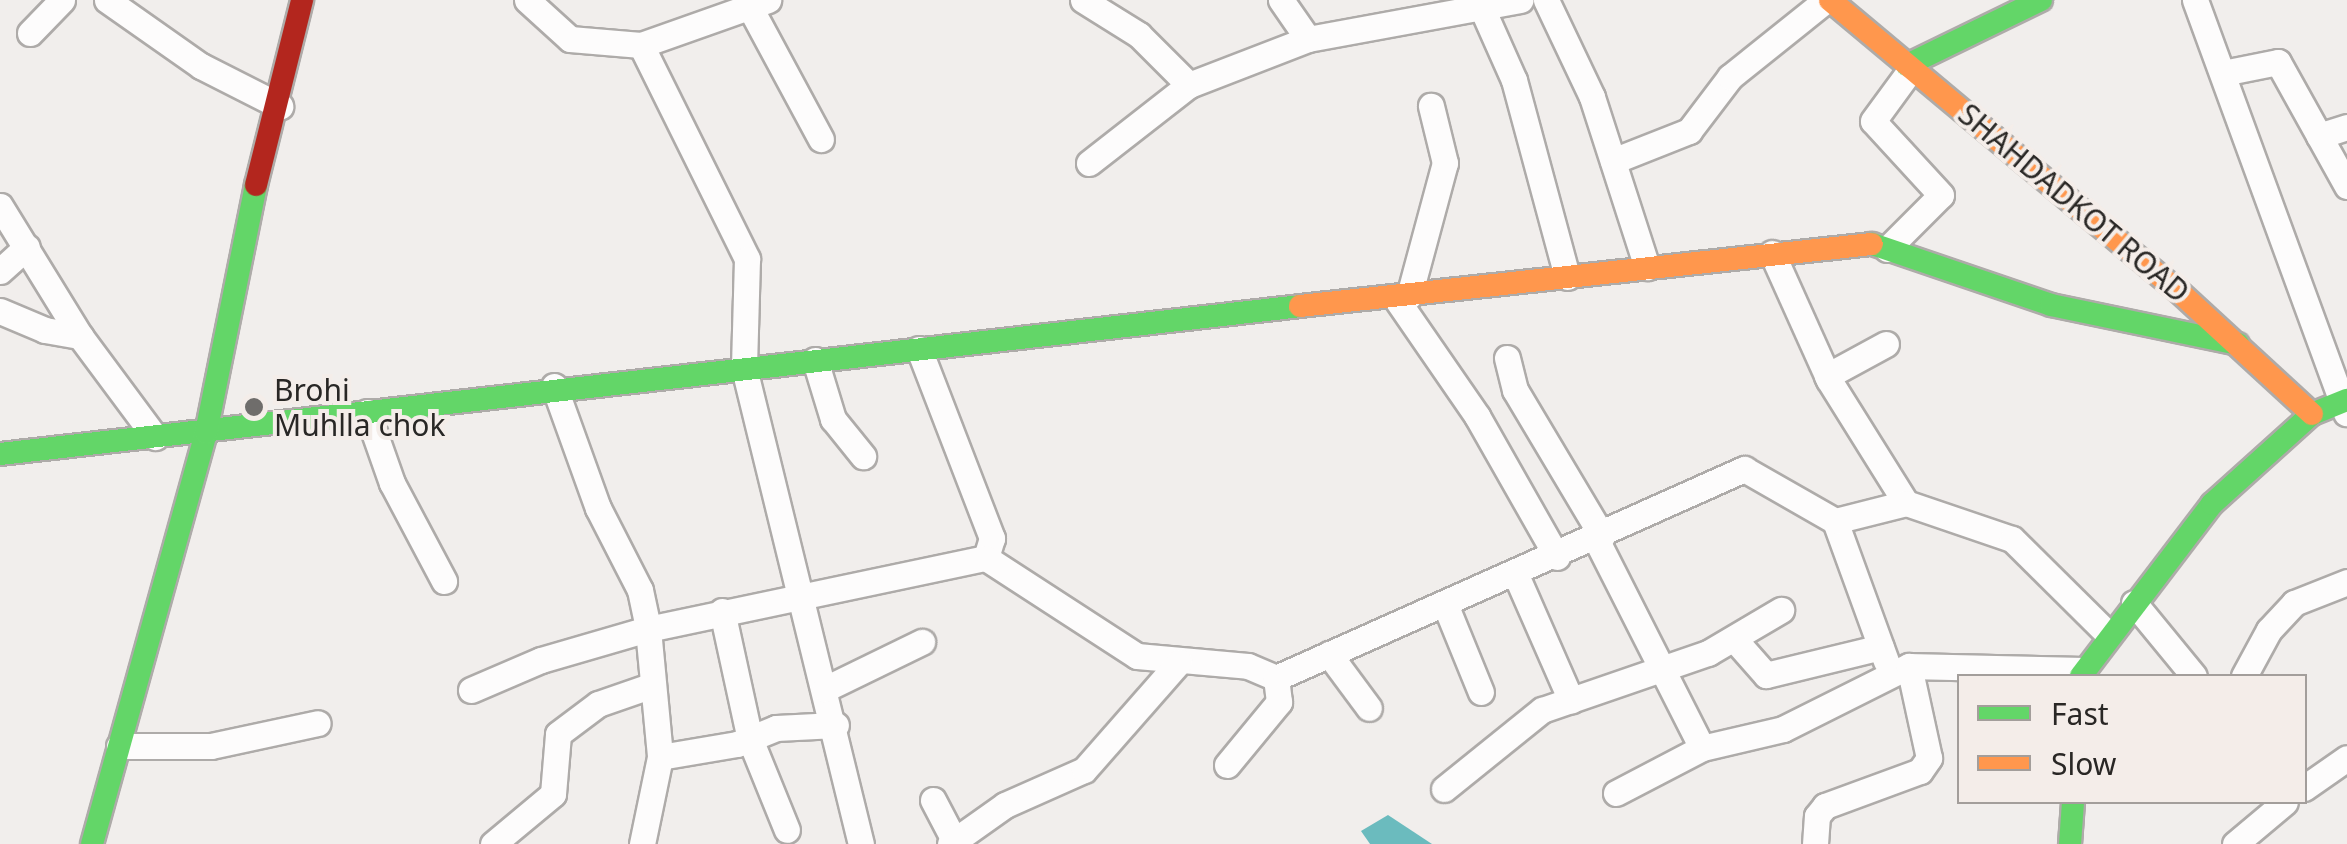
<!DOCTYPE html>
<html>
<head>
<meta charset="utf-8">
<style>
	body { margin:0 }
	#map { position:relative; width:2347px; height:844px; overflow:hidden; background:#f1eeec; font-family:"Noto Sans",sans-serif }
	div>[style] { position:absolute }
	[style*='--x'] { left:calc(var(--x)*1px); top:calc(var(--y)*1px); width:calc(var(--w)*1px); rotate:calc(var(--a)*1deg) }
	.water>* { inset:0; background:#6bbbbe }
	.roads { filter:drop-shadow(2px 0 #aeaba9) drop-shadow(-2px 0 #aeaba9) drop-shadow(0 2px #aeaba9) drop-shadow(0 -2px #aeaba9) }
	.street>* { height:25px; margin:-12.5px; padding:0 12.5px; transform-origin:12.5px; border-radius:12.5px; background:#fdfcfc }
	.fast>* { height:22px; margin:-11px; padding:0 11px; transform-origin:11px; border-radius:11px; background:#63d668 }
	.slow>* { height:22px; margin:-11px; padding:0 11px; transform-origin:11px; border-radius:11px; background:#ff974d }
	.jam>* { height:22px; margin:-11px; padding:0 11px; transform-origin:11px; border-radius:11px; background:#b3261e }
	.dots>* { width:28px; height:28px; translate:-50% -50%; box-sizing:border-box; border:5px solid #f4ede9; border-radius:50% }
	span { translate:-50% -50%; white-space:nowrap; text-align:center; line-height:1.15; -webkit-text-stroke:8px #f4ede9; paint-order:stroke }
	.street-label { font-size:30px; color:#292725 }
	.poi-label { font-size:30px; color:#292725 }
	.left { translate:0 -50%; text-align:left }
	.legend { position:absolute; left:1957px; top:674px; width:350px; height:130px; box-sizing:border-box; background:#f4ede9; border:2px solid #a39e9b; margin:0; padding:12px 18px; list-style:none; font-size:30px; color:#292725 }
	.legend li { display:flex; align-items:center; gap:20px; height:50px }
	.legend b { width:50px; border:2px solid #a39e9b }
</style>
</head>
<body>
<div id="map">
	<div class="water">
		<i style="clip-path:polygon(1388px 815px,1432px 844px,1370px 844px,1361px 831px)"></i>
	</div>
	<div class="roads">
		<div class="street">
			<i style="--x:107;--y:0;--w:115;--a:35.1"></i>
			<i style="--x:201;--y:66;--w:89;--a:26.9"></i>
			<i style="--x:527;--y:0;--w:58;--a:42.2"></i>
			<i style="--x:570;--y:39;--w:71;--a:4.8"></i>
			<i style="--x:641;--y:45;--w:135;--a:-19.5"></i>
			<i style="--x:746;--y:0;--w:158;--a:61.7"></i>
			<i style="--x:1083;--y:0;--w:66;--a:32"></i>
			<i style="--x:1139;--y:35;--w:71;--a:45"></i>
			<i style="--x:1281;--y:0;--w:47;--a:55.3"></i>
			<i style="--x:1546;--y:0;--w:107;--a:64.6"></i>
			<i style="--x:1592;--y:97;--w:179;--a:72.1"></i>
			<i style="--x:2195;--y:0;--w:440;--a:69.9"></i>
			<i style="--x:1481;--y:6;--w:81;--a:66"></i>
			<i style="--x:1514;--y:80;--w:204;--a:74.9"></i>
			<i style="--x:30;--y:33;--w:46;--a:-45.9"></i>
			<i style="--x:641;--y:45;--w:239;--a:63.6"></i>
			<i style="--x:747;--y:259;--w:109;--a:91.6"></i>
			<i style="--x:744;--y:368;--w:490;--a:76.2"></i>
			<i style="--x:2223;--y:73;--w:56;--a:-11.3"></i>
			<i style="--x:2278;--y:62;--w:142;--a:60.9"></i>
			<i style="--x:2319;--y:136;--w:29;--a:-18"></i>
			<i style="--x:1613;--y:161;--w:82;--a:-21.5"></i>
			<i style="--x:1689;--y:131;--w:68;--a:-52.8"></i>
			<i style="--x:1730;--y:77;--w:123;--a:-38.7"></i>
			<i style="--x:1089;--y:163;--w:127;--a:-38"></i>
			<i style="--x:1189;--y:85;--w:128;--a:-21.1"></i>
			<i style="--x:1308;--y:39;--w:216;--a:-10.4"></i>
			<i style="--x:0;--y:206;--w:153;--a:58.4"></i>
			<i style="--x:80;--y:336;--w:126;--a:53.4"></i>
			<i style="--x:1887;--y:249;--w:76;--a:-45"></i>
			<i style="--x:1941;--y:195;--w:100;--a:-132.6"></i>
			<i style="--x:1873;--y:121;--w:64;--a:-53.8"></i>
			<i style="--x:1772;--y:253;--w:139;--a:65.8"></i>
			<i style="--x:1829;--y:380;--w:145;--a:58"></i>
			<i style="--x:0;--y:271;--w:36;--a:-42"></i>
			<i style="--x:1409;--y:296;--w:138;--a:-74.9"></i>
			<i style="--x:1445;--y:163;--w:59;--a:-103.8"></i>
			<i style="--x:1395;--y:297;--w:145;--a:55.4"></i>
			<i style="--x:1477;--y:416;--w:162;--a:60.4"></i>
			<i style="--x:0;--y:311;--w:49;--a:22.9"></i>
			<i style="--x:45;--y:330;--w:36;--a:10"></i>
			<i style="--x:919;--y:349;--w:203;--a:68.9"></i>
			<i style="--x:992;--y:538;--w:21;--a:107"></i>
			<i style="--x:1507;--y:358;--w:33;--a:76"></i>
			<i style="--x:1515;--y:390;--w:170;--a:59.2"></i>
			<i style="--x:815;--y:360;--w:62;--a:73"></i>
			<i style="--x:833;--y:419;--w:48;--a:51"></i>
			<i style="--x:1827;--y:376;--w:67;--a:-28.5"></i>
			<i style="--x:554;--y:386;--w:130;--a:70.2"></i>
			<i style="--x:598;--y:508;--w:92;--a:62.9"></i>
			<i style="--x:640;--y:590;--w:40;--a:78"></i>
			<i style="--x:648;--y:629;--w:129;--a:84.6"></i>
			<i style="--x:660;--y:757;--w:89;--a:101.7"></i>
			<i style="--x:367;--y:412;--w:75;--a:70.6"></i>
			<i style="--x:392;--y:483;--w:111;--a:62"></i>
			<i style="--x:1835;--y:521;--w:149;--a:70"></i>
			<i style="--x:1596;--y:539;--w:234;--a:63.1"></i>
			<i style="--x:1516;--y:575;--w:137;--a:66.3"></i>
			<i style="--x:2134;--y:603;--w:94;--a:50.6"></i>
			<i style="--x:1445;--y:604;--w:95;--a:67.8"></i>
			<i style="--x:722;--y:611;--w:131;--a:77.7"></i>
			<i style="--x:750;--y:739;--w:98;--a:67.9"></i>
			<i style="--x:1735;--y:640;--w:47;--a:48.5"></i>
			<i style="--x:1766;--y:675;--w:118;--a:-13.7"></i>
			<i style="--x:1329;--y:654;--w:67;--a:53.5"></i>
			<i style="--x:2244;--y:676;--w:52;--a:-61.5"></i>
			<i style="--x:2269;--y:630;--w:37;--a:-47"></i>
			<i style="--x:2294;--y:603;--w:57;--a:-21.6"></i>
			<i style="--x:825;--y:689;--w:108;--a:-25.9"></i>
			<i style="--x:471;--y:690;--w:76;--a:-23.2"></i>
			<i style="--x:541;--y:660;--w:111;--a:-16.2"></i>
			<i style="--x:648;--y:629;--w:345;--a:-11.9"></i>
			<i style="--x:986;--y:558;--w:180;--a:33"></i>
			<i style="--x:1137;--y:656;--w:111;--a:5.1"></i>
			<i style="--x:1248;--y:666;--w:30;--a:23"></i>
			<i style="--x:1276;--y:678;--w:513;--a:-24.06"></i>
			<i style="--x:1744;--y:469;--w:105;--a:29.7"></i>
			<i style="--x:1835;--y:521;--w:73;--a:-14.2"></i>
			<i style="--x:1906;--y:503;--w:112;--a:18.8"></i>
			<i style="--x:2012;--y:539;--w:135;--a:44.7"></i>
			<i style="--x:119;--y:746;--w:92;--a:0"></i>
			<i style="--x:211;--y:746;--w:109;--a:-12.1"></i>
			<i style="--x:660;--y:757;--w:78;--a:-9.6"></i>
			<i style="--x:737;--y:744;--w:42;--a:-22.3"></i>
			<i style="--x:776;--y:728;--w:60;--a:-2.9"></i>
			<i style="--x:1227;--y:765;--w:82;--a:-50.5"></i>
			<i style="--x:1279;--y:702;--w:24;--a:-97"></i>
			<i style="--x:2304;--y:788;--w:52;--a:-34.9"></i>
			<i style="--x:1444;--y:789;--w:126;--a:-38.9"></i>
			<i style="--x:1542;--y:710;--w:176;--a:-19"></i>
			<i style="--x:1708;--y:653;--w:85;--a:-30.5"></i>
			<i style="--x:1616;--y:793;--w:97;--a:-27.6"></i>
			<i style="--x:1702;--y:748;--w:83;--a:-13.2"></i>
			<i style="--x:1783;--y:729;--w:141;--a:-26.6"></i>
			<i style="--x:1909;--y:666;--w:173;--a:1.3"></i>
			<i style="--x:933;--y:800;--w:50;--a:62.4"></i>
			<i style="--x:493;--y:844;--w:78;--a:-39.8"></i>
			<i style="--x:553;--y:794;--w:60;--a:-85.2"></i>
			<i style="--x:558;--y:734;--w:50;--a:-36.9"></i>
			<i style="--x:598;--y:704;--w:55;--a:-19.1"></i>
			<i style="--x:950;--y:844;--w:67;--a:-35.3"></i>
			<i style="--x:1005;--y:805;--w:86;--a:-23.9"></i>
			<i style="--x:1084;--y:770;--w:144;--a:-48.7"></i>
			<i style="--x:1815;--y:844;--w:28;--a:-86"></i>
			<i style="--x:1817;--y:816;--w:13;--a:-51"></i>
			<i style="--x:1825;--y:806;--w:101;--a:-20.2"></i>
			<i style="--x:1920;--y:771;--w:16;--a:-55"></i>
			<i style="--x:1929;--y:758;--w:94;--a:-102.3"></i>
			<i style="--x:2235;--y:844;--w:65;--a:-40"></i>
		</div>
		<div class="fast">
			<i style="--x:1907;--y:65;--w:149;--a:-25.9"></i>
			<i style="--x:1872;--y:244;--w:189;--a:18.8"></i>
			<i style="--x:2051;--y:305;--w:191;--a:11.8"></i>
			<i style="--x:0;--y:454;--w:1308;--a:-6.49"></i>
			<i style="--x:2081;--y:676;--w:216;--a:-52.7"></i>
			<i style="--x:2212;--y:504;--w:135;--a:-42"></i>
			<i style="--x:2312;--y:414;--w:38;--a:-22"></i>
			<i style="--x:92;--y:844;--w:427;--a:-74.5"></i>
			<i style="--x:206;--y:433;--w:253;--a:-78.6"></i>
			<i style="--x:2070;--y:844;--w:42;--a:-85.9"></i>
		</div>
		<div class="slow">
			<i style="--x:1830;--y:0;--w:449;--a:39.9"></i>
			<i style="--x:2175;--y:288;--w:186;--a:42.6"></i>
			<i style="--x:1300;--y:306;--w:575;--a:-6.19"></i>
		</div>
		<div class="jam">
			<i style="--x:256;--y:185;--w:191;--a:-76"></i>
		</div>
	</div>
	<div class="dots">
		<i style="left:254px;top:407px;background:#6f6d6b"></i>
	</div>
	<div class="street-label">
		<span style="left:2074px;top:203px;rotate:40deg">SHAHDADKOT ROAD</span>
	</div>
	<div class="poi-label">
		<span class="left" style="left:274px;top:407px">Brohi<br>Muhlla chok</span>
	</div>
	<ul class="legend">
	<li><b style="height:12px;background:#63d668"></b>Fast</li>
	<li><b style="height:12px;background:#ff974d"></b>Slow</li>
	</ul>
</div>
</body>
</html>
